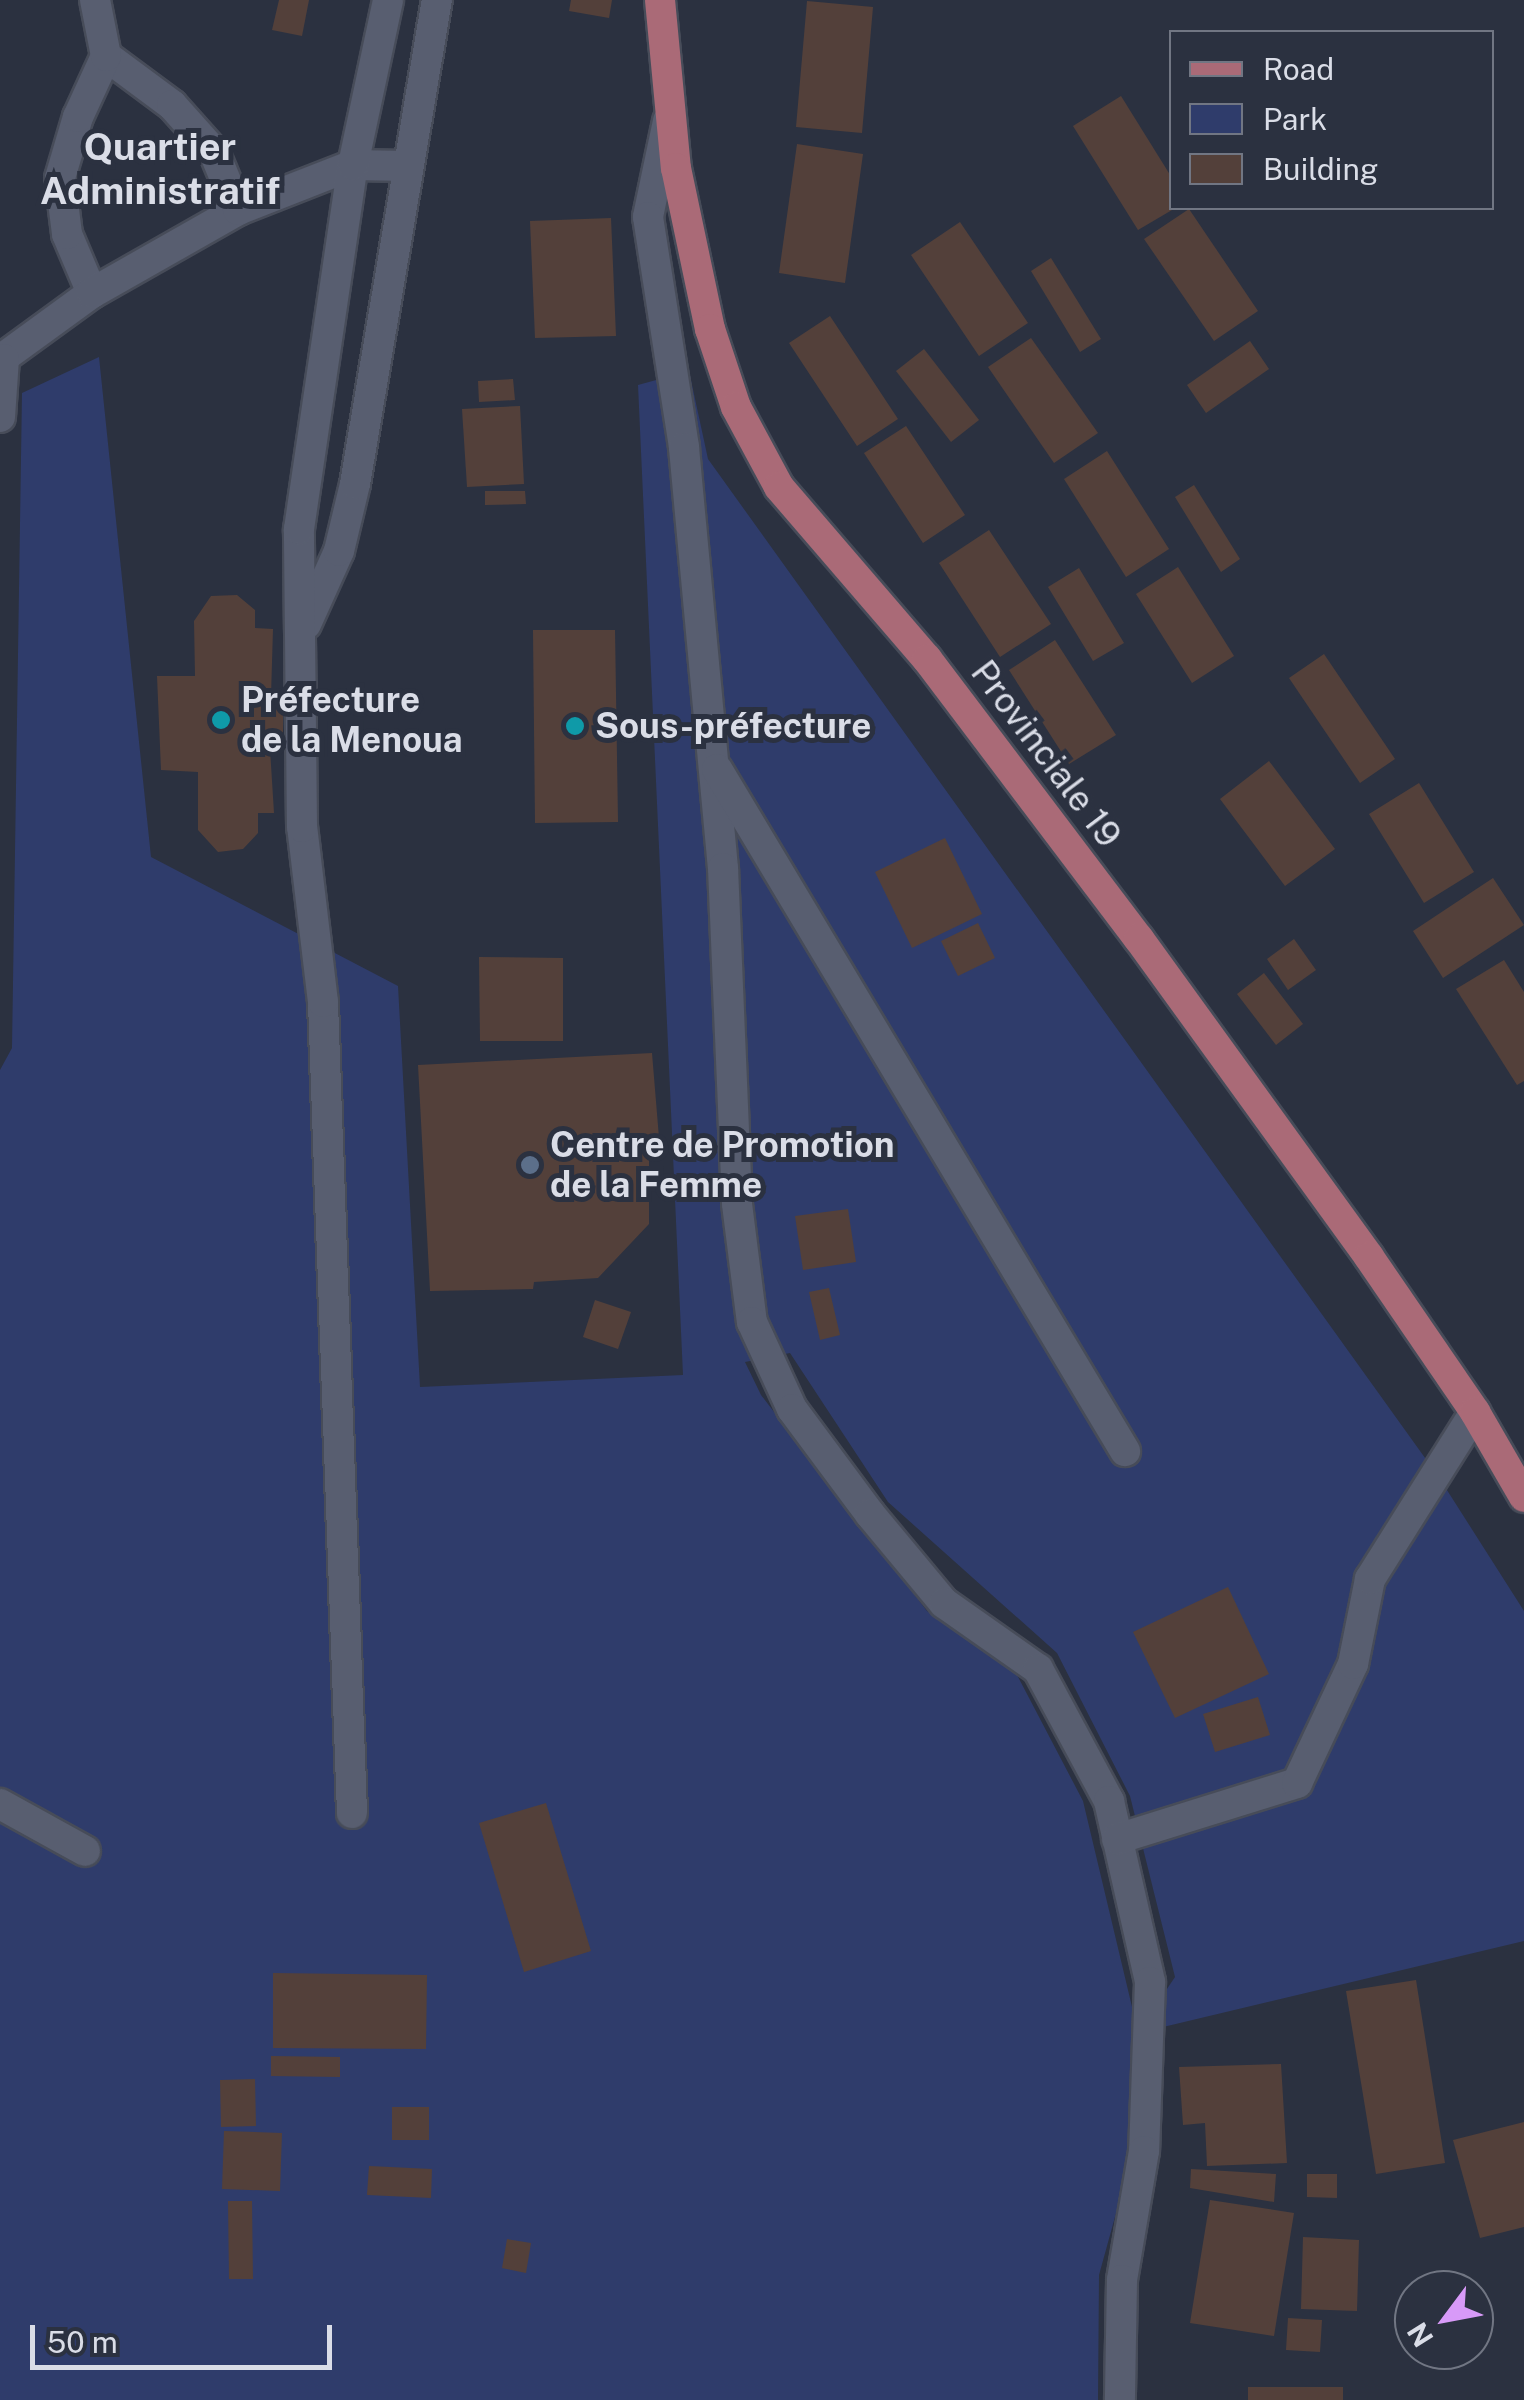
<!DOCTYPE html>
<html>
<head>
<meta charset="utf-8">
<style>
	body { margin:0 }
	#map { position:relative; width:1524px; height:2400px; overflow:hidden; background:#2b3140; font-family:"Public Sans",sans-serif }
	div>[style] { position:absolute }
	[style*='--x'] { left:calc(var(--x)*1px); top:calc(var(--y)*1px); width:calc(var(--w)*1px); rotate:calc(var(--a)*1deg) }
	.green>* { inset:0; background:#2f3c6b }
	.building>* { inset:0; background:#53403a }
	.roads { filter:drop-shadow(2px 0 #474c59) drop-shadow(-2px 0 #474c59) drop-shadow(0 2px #474c59) drop-shadow(0 -2px #474c59) }
	.street>* { height:30px; margin:-15px; padding:0 15px; transform-origin:15px; border-radius:15px; background:#585e70 }
	.primary>* { height:30px; margin:-15px; padding:0 15px; transform-origin:15px; border-radius:15px; background:#aa6a77 }
	.dots>* { width:28px; height:28px; translate:-50% -50%; box-sizing:border-box; border:5px solid #2b3140; border-radius:50% }
	span { translate:-50% -50%; white-space:nowrap; text-align:center; line-height:1.15; -webkit-text-stroke:10px #2b3140; paint-order:stroke }
	.poi-label { font-size:35px; color:#dadde7; font-weight:700 }
	.left { translate:0 -50%; text-align:left }
	.street-label { font-size:35px; color:#dadde7 }
	.neighbourhood-label { font-size:38px; color:#dadde7; font-weight:700 }
	.legend { position:absolute; left:1169px; top:30px; width:325px; height:180px; box-sizing:border-box; background:#2b3140; border:2px solid #717683; margin:0; padding:12px 18px; list-style:none; font-size:30px; color:#dadde7 }
	.legend li { display:flex; align-items:center; gap:20px; height:50px }
	.legend b { width:50px; border:2px solid #717683 }
	.north { position:absolute; left:1394px; top:2270px; width:100px; height:100px; box-sizing:border-box; background:#2b3140; border:2px solid #717683; border-radius:50%; rotate:238deg; font-size:28px; font-weight:700; line-height:40px; text-align:center; color:#dadde7 }
	.north::after { content:''; display:block; margin:auto; width:35px; height:45px; background:#d89af8; clip-path:polygon(50% 0,100% 100%,50% 72%,0 100%) }
	.scale { position:absolute; left:30px; top:2325px; width:302px; height:45px; box-sizing:border-box; border:5px solid #dadde7; border-top:0; padding-left:12px; font-size:30px; line-height:35px; white-space:nowrap; color:#dadde7; -webkit-text-stroke:8px #2b3140; paint-order:stroke }
</style>
</head>
<body>
<div id="map">
	<div class="green">
		<i style="clip-path:polygon(evenodd,99px 357px,151px 857px,398px 986px,420px 1387px,683px 1375px,638px 385px,689px 371px,708px 459px,1438px 1476px,1524px 1611px,1524px 1941px,1138px 2033px,1134px 2148px,1099px 2275px,1098px 2400px,0 2400px,0 1070px,12px 1048px,22px 393px,99px 357px,790px 1353px,888px 1502px,1057px 1653px,1130px 1796px,1175px 1977px,1138px 2032px,1083px 1801px,1015px 1671px,927px 1611px,761px 1395px,745px 1362px,790px 1353px)"></i>
	</div>
	<div class="building">
		<i style="clip-path:polygon(279px 0,309px 0,302px 36px,272px 30px)"></i>
		<i style="clip-path:polygon(571px 0,612px 0,609px 18px,569px 11px)"></i>
		<i style="clip-path:polygon(807px 1px,873px 7px,862px 133px,796px 127px)"></i>
		<i style="clip-path:polygon(1121px 96px,1172px 178px,1172px 210px,1138px 230px,1073px 126px)"></i>
		<i style="clip-path:polygon(797px 144px,863px 154px,845px 283px,779px 273px)"></i>
		<i style="clip-path:polygon(1189px 209px,1258px 311px,1214px 341px,1144px 239px)"></i>
		<i style="clip-path:polygon(611px 218px,616px 336px,535px 338px,530px 221px)"></i>
		<i style="clip-path:polygon(960px 222px,1028px 323px,979px 356px,911px 255px)"></i>
		<i style="clip-path:polygon(1051px 258px,1101px 339px,1080px 352px,1031px 271px)"></i>
		<i style="clip-path:polygon(830px 316px,898px 419px,857px 446px,789px 343px)"></i>
		<i style="clip-path:polygon(1031px 338px,1098px 433px,1054px 463px,988px 367px)"></i>
		<i style="clip-path:polygon(1250px 341px,1269px 369px,1206px 413px,1187px 385px)"></i>
		<i style="clip-path:polygon(924px 349px,979px 420px,951px 442px,896px 371px)"></i>
		<i style="clip-path:polygon(513px 379px,515px 400px,479px 402px,478px 381px)"></i>
		<i style="clip-path:polygon(520px 406px,524px 484px,467px 487px,462px 409px)"></i>
		<i style="clip-path:polygon(906px 426px,965px 515px,923px 543px,864px 453px)"></i>
		<i style="clip-path:polygon(1107px 451px,1169px 549px,1126px 577px,1064px 479px)"></i>
		<i style="clip-path:polygon(1194px 485px,1240px 559px,1221px 572px,1175px 497px)"></i>
		<i style="clip-path:polygon(485px 491px,525px 491px,526px 504px,485px 505px)"></i>
		<i style="clip-path:polygon(989px 530px,1051px 624px,1000px 657px,939px 563px)"></i>
		<i style="clip-path:polygon(1178px 567px,1234px 656px,1192px 683px,1136px 594px)"></i>
		<i style="clip-path:polygon(1079px 568px,1124px 643px,1093px 661px,1048px 587px)"></i>
		<i style="clip-path:polygon(237px 595px,255px 610px,255px 628px,273px 629px,271px 696px,283px 708px,283px 732px,270px 749px,274px 813px,258px 813px,258px 833px,243px 849px,218px 852px,198px 830px,198px 772px,161px 770px,157px 676px,195px 676px,194px 621px,211px 596px)"></i>
		<i style="clip-path:polygon(533px 630px,615px 630px,618px 822px,535px 823px)"></i>
		<i style="clip-path:polygon(1055px 640px,1116px 735px,1069px 764px,1009px 670px)"></i>
		<i style="clip-path:polygon(1324px 654px,1395px 759px,1360px 783px,1289px 678px)"></i>
		<i style="clip-path:polygon(1269px 761px,1335px 849px,1285px 886px,1220px 799px)"></i>
		<i style="clip-path:polygon(1419px 783px,1474px 872px,1424px 903px,1369px 814px)"></i>
		<i style="clip-path:polygon(945px 838px,982px 914px,912px 948px,875px 872px)"></i>
		<i style="clip-path:polygon(1493px 878px,1524px 925px,1443px 978px,1413px 931px)"></i>
		<i style="clip-path:polygon(978px 923px,995px 958px,958px 976px,941px 941px)"></i>
		<i style="clip-path:polygon(1294px 939px,1316px 970px,1288px 990px,1267px 959px)"></i>
		<i style="clip-path:polygon(479px 957px,563px 958px,563px 1041px,480px 1041px)"></i>
		<i style="clip-path:polygon(1504px 960px,1524px 992px,1524px 1081px,1517px 1085px,1456px 989px)"></i>
		<i style="clip-path:polygon(1264px 973px,1303px 1024px,1276px 1045px,1237px 994px)"></i>
		<i style="clip-path:polygon(652px 1053px,660px 1150px,649px 1152px,649px 1224px,598px 1278px,534px 1282px,533px 1289px,430px 1291px,418px 1065px)"></i>
		<i style="clip-path:polygon(848px 1209px,856px 1262px,803px 1270px,795px 1216px)"></i>
		<i style="clip-path:polygon(829px 1288px,840px 1335px,820px 1340px,809px 1292px)"></i>
		<i style="clip-path:polygon(595px 1300px,631px 1312px,618px 1349px,583px 1337px)"></i>
		<i style="clip-path:polygon(1228px 1587px,1269px 1674px,1175px 1718px,1133px 1632px)"></i>
		<i style="clip-path:polygon(1258px 1697px,1270px 1735px,1215px 1752px,1203px 1714px)"></i>
		<i style="clip-path:polygon(546px 1803px,591px 1951px,524px 1972px,479px 1823px)"></i>
		<i style="clip-path:polygon(273px 1973px,427px 1975px,426px 2049px,273px 2048px)"></i>
		<i style="clip-path:polygon(1416px 1980px,1445px 2163px,1376px 2174px,1346px 1991px)"></i>
		<i style="clip-path:polygon(271px 2056px,340px 2057px,340px 2077px,271px 2076px)"></i>
		<i style="clip-path:polygon(1281px 2064px,1287px 2163px,1207px 2166px,1205px 2123px,1183px 2125px,1179px 2067px)"></i>
		<i style="clip-path:polygon(255px 2079px,256px 2126px,221px 2127px,220px 2080px)"></i>
		<i style="clip-path:polygon(392px 2107px,429px 2107px,429px 2140px,392px 2140px)"></i>
		<i style="clip-path:polygon(1524px 2122px,1524px 2227px,1480px 2238px,1453px 2140px)"></i>
		<i style="clip-path:polygon(224px 2131px,282px 2133px,280px 2191px,222px 2189px)"></i>
		<i style="clip-path:polygon(369px 2166px,432px 2169px,431px 2198px,367px 2195px)"></i>
		<i style="clip-path:polygon(1191px 2169px,1276px 2174px,1274px 2202px,1190px 2188px)"></i>
		<i style="clip-path:polygon(1307px 2174px,1337px 2174px,1337px 2198px,1307px 2197px)"></i>
		<i style="clip-path:polygon(1210px 2200px,1294px 2213px,1274px 2336px,1190px 2323px)"></i>
		<i style="clip-path:polygon(228px 2201px,252px 2201px,253px 2279px,229px 2279px)"></i>
		<i style="clip-path:polygon(1303px 2237px,1359px 2240px,1357px 2311px,1301px 2309px)"></i>
		<i style="clip-path:polygon(507px 2239px,531px 2243px,526px 2273px,502px 2268px)"></i>
		<i style="clip-path:polygon(1288px 2318px,1322px 2320px,1320px 2352px,1286px 2350px)"></i>
		<i style="clip-path:polygon(1248px 2387px,1343px 2387px,1343px 2400px,1248px 2400px)"></i>
	</div>
	<div class="roads">
		<div class="street">
			<i style="--x:106;--y:56;--w:82;--a:36.6"></i>
			<i style="--x:172;--y:105;--w:63;--a:48.2"></i>
			<i style="--x:214;--y:152;--w:63;--a:67.5"></i>
			<i style="--x:668;--y:121;--w:98;--a:101.8"></i>
			<i style="--x:648;--y:217;--w:234;--a:81.1"></i>
			<i style="--x:684;--y:448;--w:422;--a:84.7"></i>
			<i style="--x:723;--y:868;--w:336;--a:87.6"></i>
			<i style="--x:737;--y:1204;--w:119;--a:82.8"></i>
			<i style="--x:752;--y:1322;--w:96;--a:65.3"></i>
			<i style="--x:792;--y:1409;--w:131;--a:53.4"></i>
			<i style="--x:870;--y:1514;--w:116;--a:50.3"></i>
			<i style="--x:944;--y:1603;--w:115;--a:35.1"></i>
			<i style="--x:1038;--y:1669;--w:150;--a:61.7"></i>
			<i style="--x:1109;--y:1801;--w:186;--a:77.2"></i>
			<i style="--x:1150;--y:1982;--w:169;--a:92"></i>
			<i style="--x:1144;--y:2151;--w:131;--a:99.7"></i>
			<i style="--x:1122;--y:2280;--w:120;--a:91"></i>
			<i style="--x:92;--y:293;--w:64;--a:-113"></i>
			<i style="--x:67;--y:234;--w:56;--a:-97.1"></i>
			<i style="--x:60;--y:178;--w:64;--a:-73.6"></i>
			<i style="--x:78;--y:117;--w:67;--a:-65.3"></i>
			<i style="--x:106;--y:56;--w:57;--a:-101.1"></i>
			<i style="--x:0;--y:360;--w:114;--a:-36.1"></i>
			<i style="--x:92;--y:293;--w:168;--a:-29.6"></i>
			<i style="--x:238;--y:210;--w:123;--a:-21.4"></i>
			<i style="--x:353;--y:165;--w:54;--a:1.1"></i>
			<i style="--x:0;--y:417;--w:58;--a:-86.1"></i>
			<i style="--x:306;--y:624;--w:80;--a:-65.7"></i>
			<i style="--x:339;--y:551;--w:69;--a:-76.6"></i>
			<i style="--x:355;--y:484;--w:491;--a:-80.4"></i>
			<i style="--x:717;--y:769;--w:795;--a:59.11"></i>
			<i style="--x:0;--y:1804;--w:97;--a:28.9"></i>
			<i style="--x:352;--y:1813;--w:812;--a:-92.05"></i>
			<i style="--x:323;--y:1002;--w:176;--a:-96.8"></i>
			<i style="--x:302;--y:827;--w:298;--a:-90.6"></i>
			<i style="--x:299;--y:529;--w:368;--a:-81.6"></i>
			<i style="--x:353;--y:165;--w:169;--a:-78"></i>
			<i style="--x:1117;--y:1839;--w:189;--a:-17.3"></i>
			<i style="--x:1297;--y:1783;--w:132;--a:-64.8"></i>
			<i style="--x:1353;--y:1664;--w:87;--a:-78.7"></i>
			<i style="--x:1370;--y:1579;--w:197;--a:-57.8"></i>
		</div>
		<div class="primary">
			<i style="--x:660;--y:0;--w:169;--a:84.6"></i>
			<i style="--x:676;--y:168;--w:165;--a:78.1"></i>
			<i style="--x:710;--y:329;--w:82;--a:71.6"></i>
			<i style="--x:736;--y:407;--w:91;--a:61.7"></i>
			<i style="--x:779;--y:487;--w:227;--a:49.3"></i>
			<i style="--x:927;--y:659;--w:351;--a:52.9"></i>
			<i style="--x:1139;--y:939;--w:392;--a:54.1"></i>
			<i style="--x:1369;--y:1257;--w:188;--a:55.6"></i>
			<i style="--x:1475;--y:1412;--w:98;--a:60"></i>
		</div>
	</div>
	<div class="dots">
		<i style="left:221px;top:720px;background:#0f9aa8"></i>
		<i style="left:575px;top:726px;background:#0f9aa8"></i>
		<i style="left:530px;top:1165px;background:#5c6f8a"></i>
	</div>
	<div class="poi-label">
		<span class="left" style="left:241px;top:720px">Préfecture<br>de la Menoua</span>
		<span class="left" style="left:595px;top:726px">Sous-préfecture</span>
		<span class="left" style="left:550px;top:1165px">Centre de Promotion<br>de la Femme</span>
	</div>
	<div class="street-label">
		<span style="left:1046px;top:754px;rotate:53deg">Provinciale 19</span>
	</div>
	<div class="neighbourhood-label">
		<span style="left:160px;top:169px">Quartier<br>Administratif</span>
	</div>
	<ul class="legend">
	<li><b style="height:12px;background:#aa6a77"></b>Road</li>
	<li><b style="height:28px;background:#2f3c6b"></b>Park</li>
	<li><b style="height:28px;background:#53403a"></b>Building</li>
	</ul>
	<div class="north">N</div>
	<div class="scale">50 m</div>
</div>
</body>
</html>
